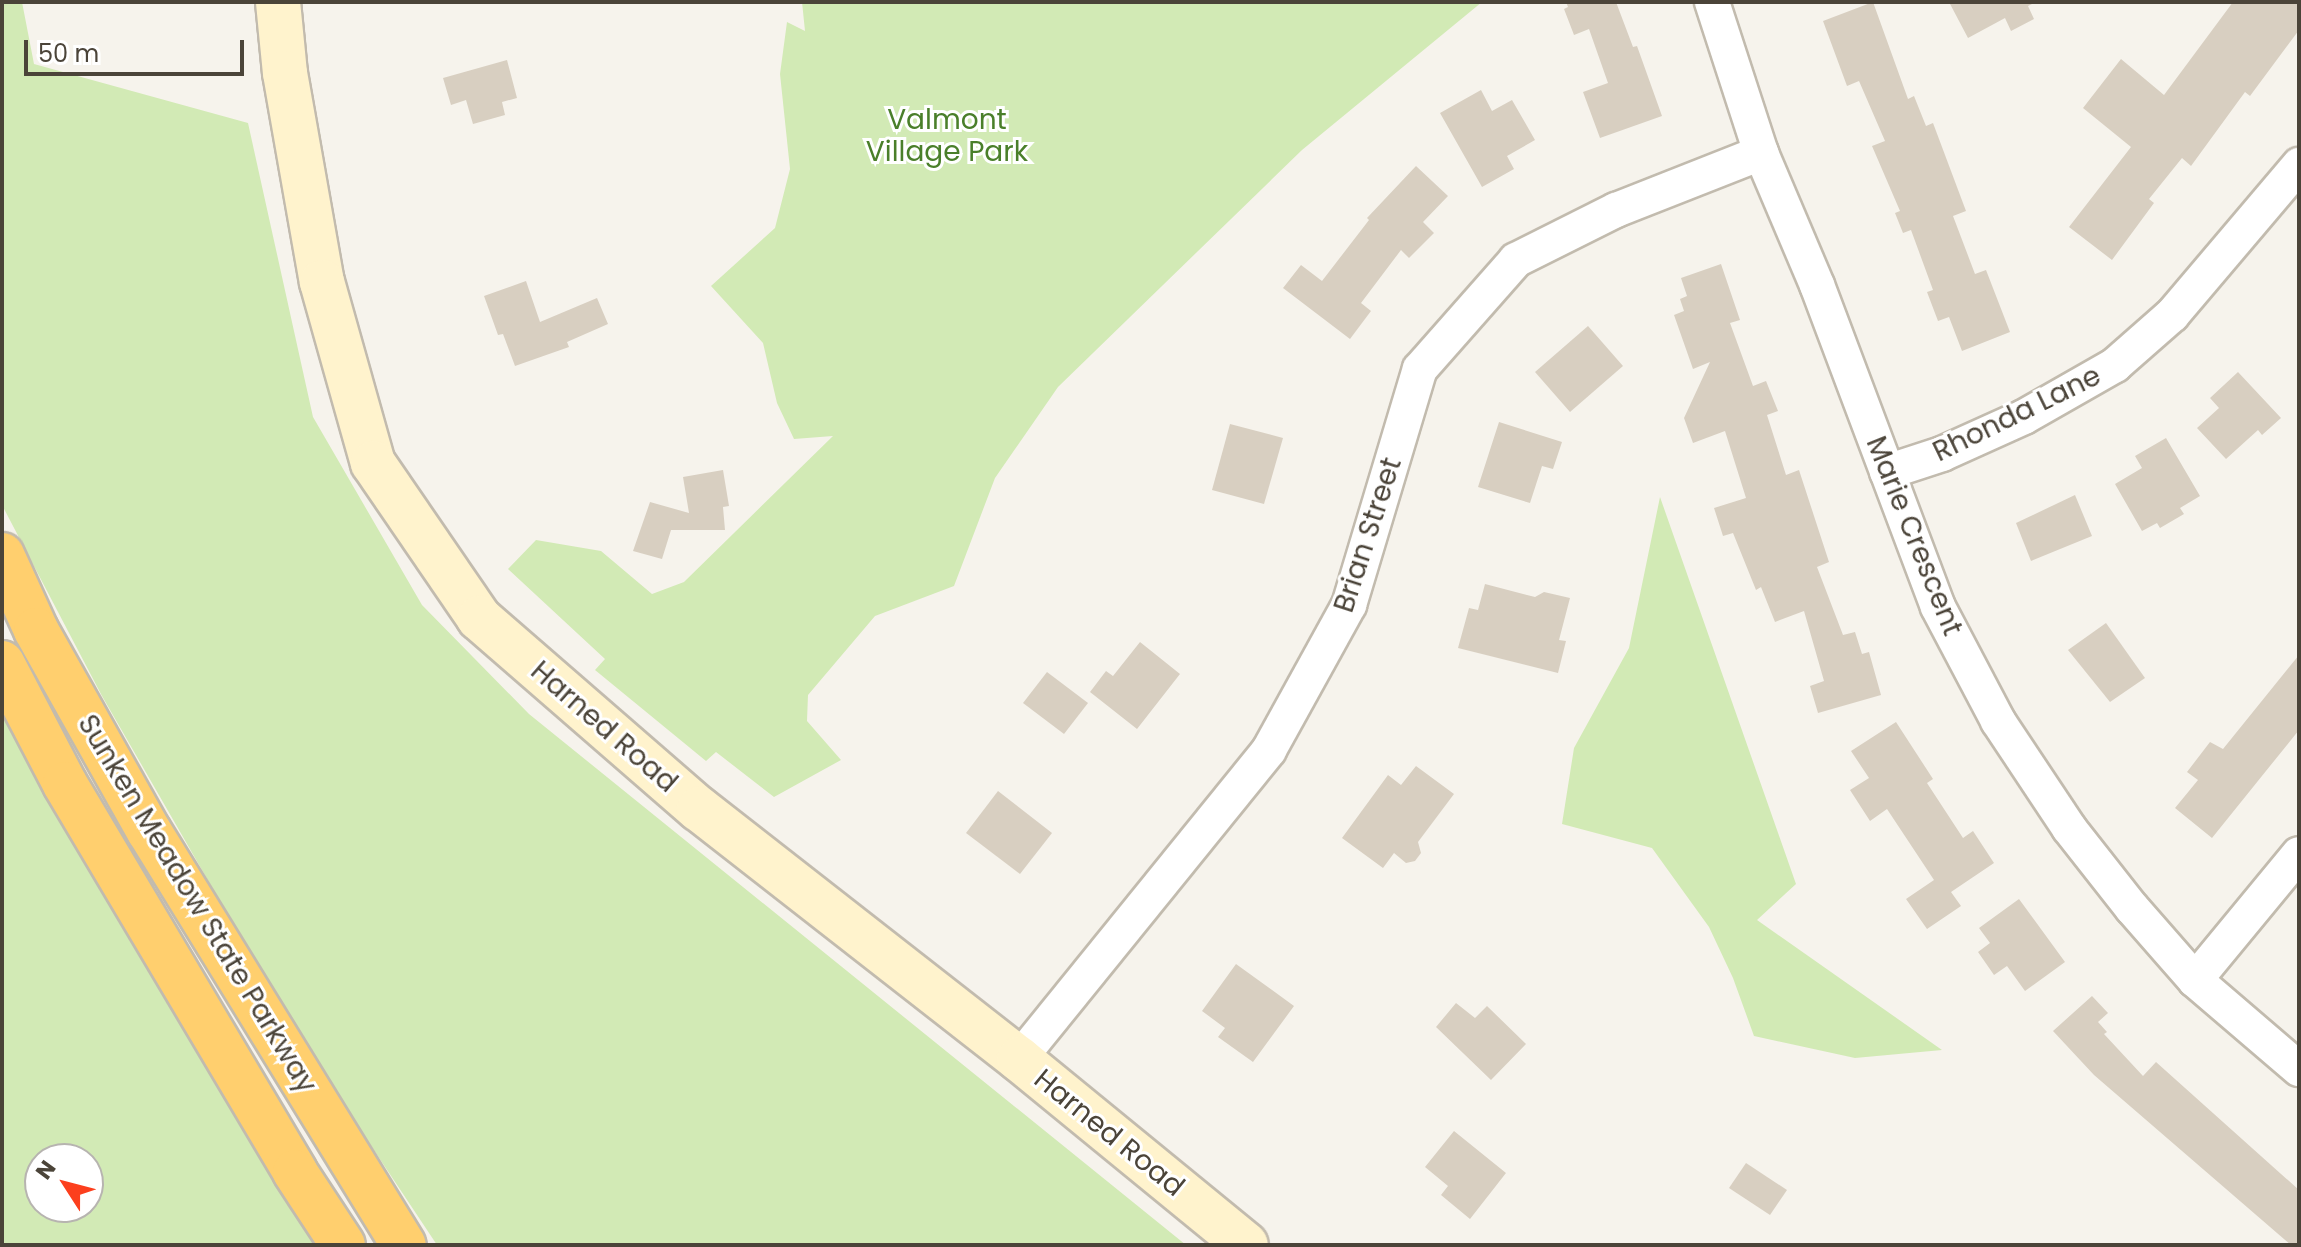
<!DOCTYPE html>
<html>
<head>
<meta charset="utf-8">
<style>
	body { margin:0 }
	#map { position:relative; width:2301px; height:1247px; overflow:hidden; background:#f6f3ec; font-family:Poppins,sans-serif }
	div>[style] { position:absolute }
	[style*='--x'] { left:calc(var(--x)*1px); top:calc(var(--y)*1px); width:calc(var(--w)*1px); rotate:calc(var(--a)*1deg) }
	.green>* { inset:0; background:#d2eab5 }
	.building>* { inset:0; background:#d8cfc1 }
	.roads { filter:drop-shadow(2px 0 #c2bbae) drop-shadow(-2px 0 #c2bbae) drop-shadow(0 2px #c2bbae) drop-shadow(0 -2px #c2bbae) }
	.minor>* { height:34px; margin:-17px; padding:0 17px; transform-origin:17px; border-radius:17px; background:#fff }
	.secondary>* { height:44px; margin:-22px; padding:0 22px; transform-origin:22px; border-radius:22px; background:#fff3cd }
	.motorway>* { height:44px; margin:-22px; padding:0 22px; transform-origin:22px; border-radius:22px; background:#ffcf6e }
	span { translate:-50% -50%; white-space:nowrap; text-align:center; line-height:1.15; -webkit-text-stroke:6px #fff; paint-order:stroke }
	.park-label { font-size:28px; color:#4a7f2a }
	.street-label { font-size:28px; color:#4b4439 }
	.frame { position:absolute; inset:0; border:4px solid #4b4439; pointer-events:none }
	.north { position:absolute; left:24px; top:1143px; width:80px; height:80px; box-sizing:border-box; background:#fff; border:2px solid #b7b4b0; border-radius:50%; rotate:306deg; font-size:22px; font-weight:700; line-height:32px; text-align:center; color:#4b4439 }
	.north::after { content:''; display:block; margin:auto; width:28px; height:36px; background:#fc3f1d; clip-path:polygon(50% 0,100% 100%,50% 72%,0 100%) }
	.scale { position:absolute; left:24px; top:40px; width:220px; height:36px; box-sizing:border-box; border:4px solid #4b4439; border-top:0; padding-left:10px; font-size:24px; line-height:28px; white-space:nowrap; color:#4b4439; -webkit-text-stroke:6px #fff; paint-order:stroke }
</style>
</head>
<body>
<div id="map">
	<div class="green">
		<i style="clip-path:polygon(2px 2px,22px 2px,34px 64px,248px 123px,313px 417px,422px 605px,529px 714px,1186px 1245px,437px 1245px,294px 1030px,102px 696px,2px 505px)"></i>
		<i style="clip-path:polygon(802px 2px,1482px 2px,1302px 150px,1058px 387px,995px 478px,954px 586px,875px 616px,808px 695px,807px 721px,841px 760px,774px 797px,716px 752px,706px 761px,595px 670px,605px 659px,508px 569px,536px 540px,601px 551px,652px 594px,684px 582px,833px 436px,794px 439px,777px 403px,763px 343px,711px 286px,775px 228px,790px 169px,780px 74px,787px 22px,805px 31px)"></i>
		<i style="clip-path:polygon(1660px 497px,1796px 884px,1757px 920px,1942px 1050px,1855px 1058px,1754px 1036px,1733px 978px,1709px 927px,1652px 848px,1562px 824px,1574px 748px,1629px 648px)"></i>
		<i style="clip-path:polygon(evenodd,2px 692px,321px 1245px,2px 1245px,2px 692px,40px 1159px,88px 1159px,88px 1207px,40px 1207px,40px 1159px)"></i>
	</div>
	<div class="building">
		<i style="clip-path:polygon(1566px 2px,1616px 2px,1633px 47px,1637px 46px,1662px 116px,1600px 138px,1583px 92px,1608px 83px,1589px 29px,1574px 35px,1564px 9px,1568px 7px)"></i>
		<i style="clip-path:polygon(1873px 2px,1908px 99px,1914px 96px,1926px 126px,1933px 123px,1966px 211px,1953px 216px,1975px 274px,1986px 270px,2010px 332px,1962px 351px,1949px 317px,1938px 321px,1927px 292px,1933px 290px,1911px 230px,1903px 233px,1895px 213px,1900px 211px,1872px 146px,1885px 141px,1859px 81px,1847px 86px,1823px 21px)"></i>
		<i style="clip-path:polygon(1949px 2px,2036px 2px,2028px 6px,2034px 19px,2011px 31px,2005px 18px,1968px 38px)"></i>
		<i style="clip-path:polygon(2233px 2px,2299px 2px,2299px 30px,2250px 96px,2245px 92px,2191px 166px,2182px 158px,2149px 199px,2154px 203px,2112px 260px,2069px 227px,2131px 147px,2083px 108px,2121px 59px,2164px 95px)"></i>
		<i style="clip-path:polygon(507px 60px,517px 98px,502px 102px,505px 115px,473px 124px,466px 100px,451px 105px,443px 78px)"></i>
		<i style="clip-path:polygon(1481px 90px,1492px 111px,1512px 100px,1535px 140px,1507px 156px,1514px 169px,1482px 187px,1440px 113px)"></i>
		<i style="clip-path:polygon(1416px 166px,1448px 196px,1423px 222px,1434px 233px,1409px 258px,1401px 250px,1361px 303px,1371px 311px,1350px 339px,1283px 288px,1301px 265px,1322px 281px,1369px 220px,1367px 218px)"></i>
		<i style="clip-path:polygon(1721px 264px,1740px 320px,1730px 323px,1753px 386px,1766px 381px,1778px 411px,1767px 415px,1786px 475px,1799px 470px,1829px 562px,1817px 567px,1843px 635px,1855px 632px,1862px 654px,1869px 652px,1881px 695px,1818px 713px,1810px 686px,1824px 681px,1804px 611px,1775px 622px,1761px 587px,1756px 590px,1733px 533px,1723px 536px,1714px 508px,1746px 498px,1725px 431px,1693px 443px,1684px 418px,1710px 362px,1693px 369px,1674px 315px,1684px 311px,1680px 299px,1687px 296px,1681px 278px)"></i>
		<i style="clip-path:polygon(526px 281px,540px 322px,597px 298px,608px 324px,567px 342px,569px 347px,515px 366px,503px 334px,498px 335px,484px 296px)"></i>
		<i style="clip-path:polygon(1588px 326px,1623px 366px,1570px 412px,1535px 372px)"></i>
		<i style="clip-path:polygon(2238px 372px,2281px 418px,2262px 435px,2258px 430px,2226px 459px,2197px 428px,2219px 408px,2210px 398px)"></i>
		<i style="clip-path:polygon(1499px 422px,1562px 442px,1553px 469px,1542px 466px,1530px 503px,1478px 487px)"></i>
		<i style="clip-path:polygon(1230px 424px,1283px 438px,1264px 504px,1212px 490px)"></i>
		<i style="clip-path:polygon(2166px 438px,2200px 496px,2180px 508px,2184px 514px,2160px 528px,2157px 523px,2142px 531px,2115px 484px,2142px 468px,2135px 456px)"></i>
		<i style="clip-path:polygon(723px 470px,729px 506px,723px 507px,725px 530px,671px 530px,662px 559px,633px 551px,650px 502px,689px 513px,683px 477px)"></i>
		<i style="clip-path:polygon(2075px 495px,2092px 536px,2031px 561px,2016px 523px)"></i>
		<i style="clip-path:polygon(1485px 584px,1535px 597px,1544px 592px,1570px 598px,1559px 640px,1566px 641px,1558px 673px,1458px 648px,1469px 608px,1478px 610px)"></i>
		<i style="clip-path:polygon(2106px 623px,2145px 678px,2110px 702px,2068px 650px)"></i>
		<i style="clip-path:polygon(1140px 642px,1180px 674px,1137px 729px,1090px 692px,1106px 671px,1113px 676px)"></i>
		<i style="clip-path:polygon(2299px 655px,2299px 730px,2212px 838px,2175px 808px,2198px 780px,2187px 772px,2210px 742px,2223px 749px)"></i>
		<i style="clip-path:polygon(1047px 672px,1088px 703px,1064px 734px,1023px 703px)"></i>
		<i style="clip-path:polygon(1896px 722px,1933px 779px,1927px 783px,1963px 838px,1973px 831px,1994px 863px,1951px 892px,1961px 906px,1927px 929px,1906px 899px,1934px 880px,1887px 809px,1870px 821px,1850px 790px,1869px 778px,1851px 751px)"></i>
		<i style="clip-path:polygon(1416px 766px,1454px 794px,1418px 842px,1421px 853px,1415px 861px,1406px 863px,1394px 853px,1383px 868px,1342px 838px,1388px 775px,1401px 785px)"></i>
		<i style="clip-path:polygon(998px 791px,1052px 833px,1020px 874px,966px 833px)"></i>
		<i style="clip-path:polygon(2019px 899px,2065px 962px,2025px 991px,2007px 966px,1994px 975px,1978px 952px,1990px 943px,1979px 928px)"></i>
		<i style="clip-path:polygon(1236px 964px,1294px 1006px,1253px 1062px,1218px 1037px,1225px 1028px,1202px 1011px)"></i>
		<i style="clip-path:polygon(2092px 996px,2108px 1013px,2098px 1022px,2107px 1032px,2104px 1034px,2143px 1076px,2156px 1062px,2299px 1190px,2299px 1245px,2291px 1245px,2094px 1075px,2053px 1031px)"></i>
		<i style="clip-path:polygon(1456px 1003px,1475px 1018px,1487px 1006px,1526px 1044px,1491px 1080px,1436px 1027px)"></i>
		<i style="clip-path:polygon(1454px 1131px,1506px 1173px,1470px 1219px,1441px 1195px,1448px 1186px,1425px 1167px)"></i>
		<i style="clip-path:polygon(1746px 1163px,1787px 1190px,1770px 1215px,1729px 1188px)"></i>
	</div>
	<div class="roads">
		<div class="minor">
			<i style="--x:1712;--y:2;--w:159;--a:72"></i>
			<i style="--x:1761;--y:153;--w:143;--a:67"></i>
			<i style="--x:1817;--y:285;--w:344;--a:69.4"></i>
			<i style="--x:1938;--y:607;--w:129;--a:62.2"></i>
			<i style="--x:1998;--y:721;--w:128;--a:56.4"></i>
			<i style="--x:2069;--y:828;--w:102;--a:51.8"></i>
			<i style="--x:2132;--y:908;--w:96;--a:48.8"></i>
			<i style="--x:2195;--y:980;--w:137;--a:40.6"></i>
			<i style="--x:1887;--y:472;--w:58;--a:-18.1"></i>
			<i style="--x:1942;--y:454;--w:90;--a:-24.3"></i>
			<i style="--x:2024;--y:417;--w:105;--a:-29.7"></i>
			<i style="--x:2115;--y:365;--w:76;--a:-41.3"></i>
			<i style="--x:2172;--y:315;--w:197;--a:-49.7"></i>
			<i style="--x:2195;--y:980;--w:163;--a:-50.5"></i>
			<i style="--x:1019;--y:1059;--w:397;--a:-51"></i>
			<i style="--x:1269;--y:750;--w:166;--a:-61.1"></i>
			<i style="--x:1349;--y:605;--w:246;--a:-73.3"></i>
			<i style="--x:1420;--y:369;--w:145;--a:-48.6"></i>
			<i style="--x:1516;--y:260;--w:112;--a:-26.6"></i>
			<i style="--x:1616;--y:210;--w:156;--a:-21.5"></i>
		</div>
		<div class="secondary">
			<i style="--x:278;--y:2;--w:71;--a:84.4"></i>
			<i style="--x:285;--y:73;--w:212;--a:80"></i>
			<i style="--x:322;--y:282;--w:188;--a:74.3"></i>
			<i style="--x:373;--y:463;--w:188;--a:55.6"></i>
			<i style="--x:479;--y:618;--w:291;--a:41"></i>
			<i style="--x:699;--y:809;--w:406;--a:38"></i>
			<i style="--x:1019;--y:1059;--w:293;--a:39.3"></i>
		</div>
		<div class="motorway">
			<i style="--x:2;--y:555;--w:82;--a:65.6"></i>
			<i style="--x:36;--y:630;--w:231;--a:60.7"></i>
			<i style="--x:149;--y:831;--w:486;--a:58.4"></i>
			<i style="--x:2;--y:663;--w:136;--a:62.5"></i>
			<i style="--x:65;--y:784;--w:451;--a:59.3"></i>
			<i style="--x:295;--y:1172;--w:87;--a:56.7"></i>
		</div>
	</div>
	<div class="park-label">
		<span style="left:947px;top:136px">Valmont<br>Village Park</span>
	</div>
	<div class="street-label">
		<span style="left:2017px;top:414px;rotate:-26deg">Rhonda Lane</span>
		<span style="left:1368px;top:535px;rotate:-72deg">Brian Street</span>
		<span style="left:1914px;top:536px;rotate:68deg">Marie Crescent</span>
		<span style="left:604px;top:727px;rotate:41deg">Harned Road</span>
		<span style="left:197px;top:904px;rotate:59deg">Sunken Meadow State Parkway</span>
		<span style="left:1109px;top:1133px;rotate:39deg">Harned Road</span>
	</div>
	<div class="frame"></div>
	<div class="north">N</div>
	<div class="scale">50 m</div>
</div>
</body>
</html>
